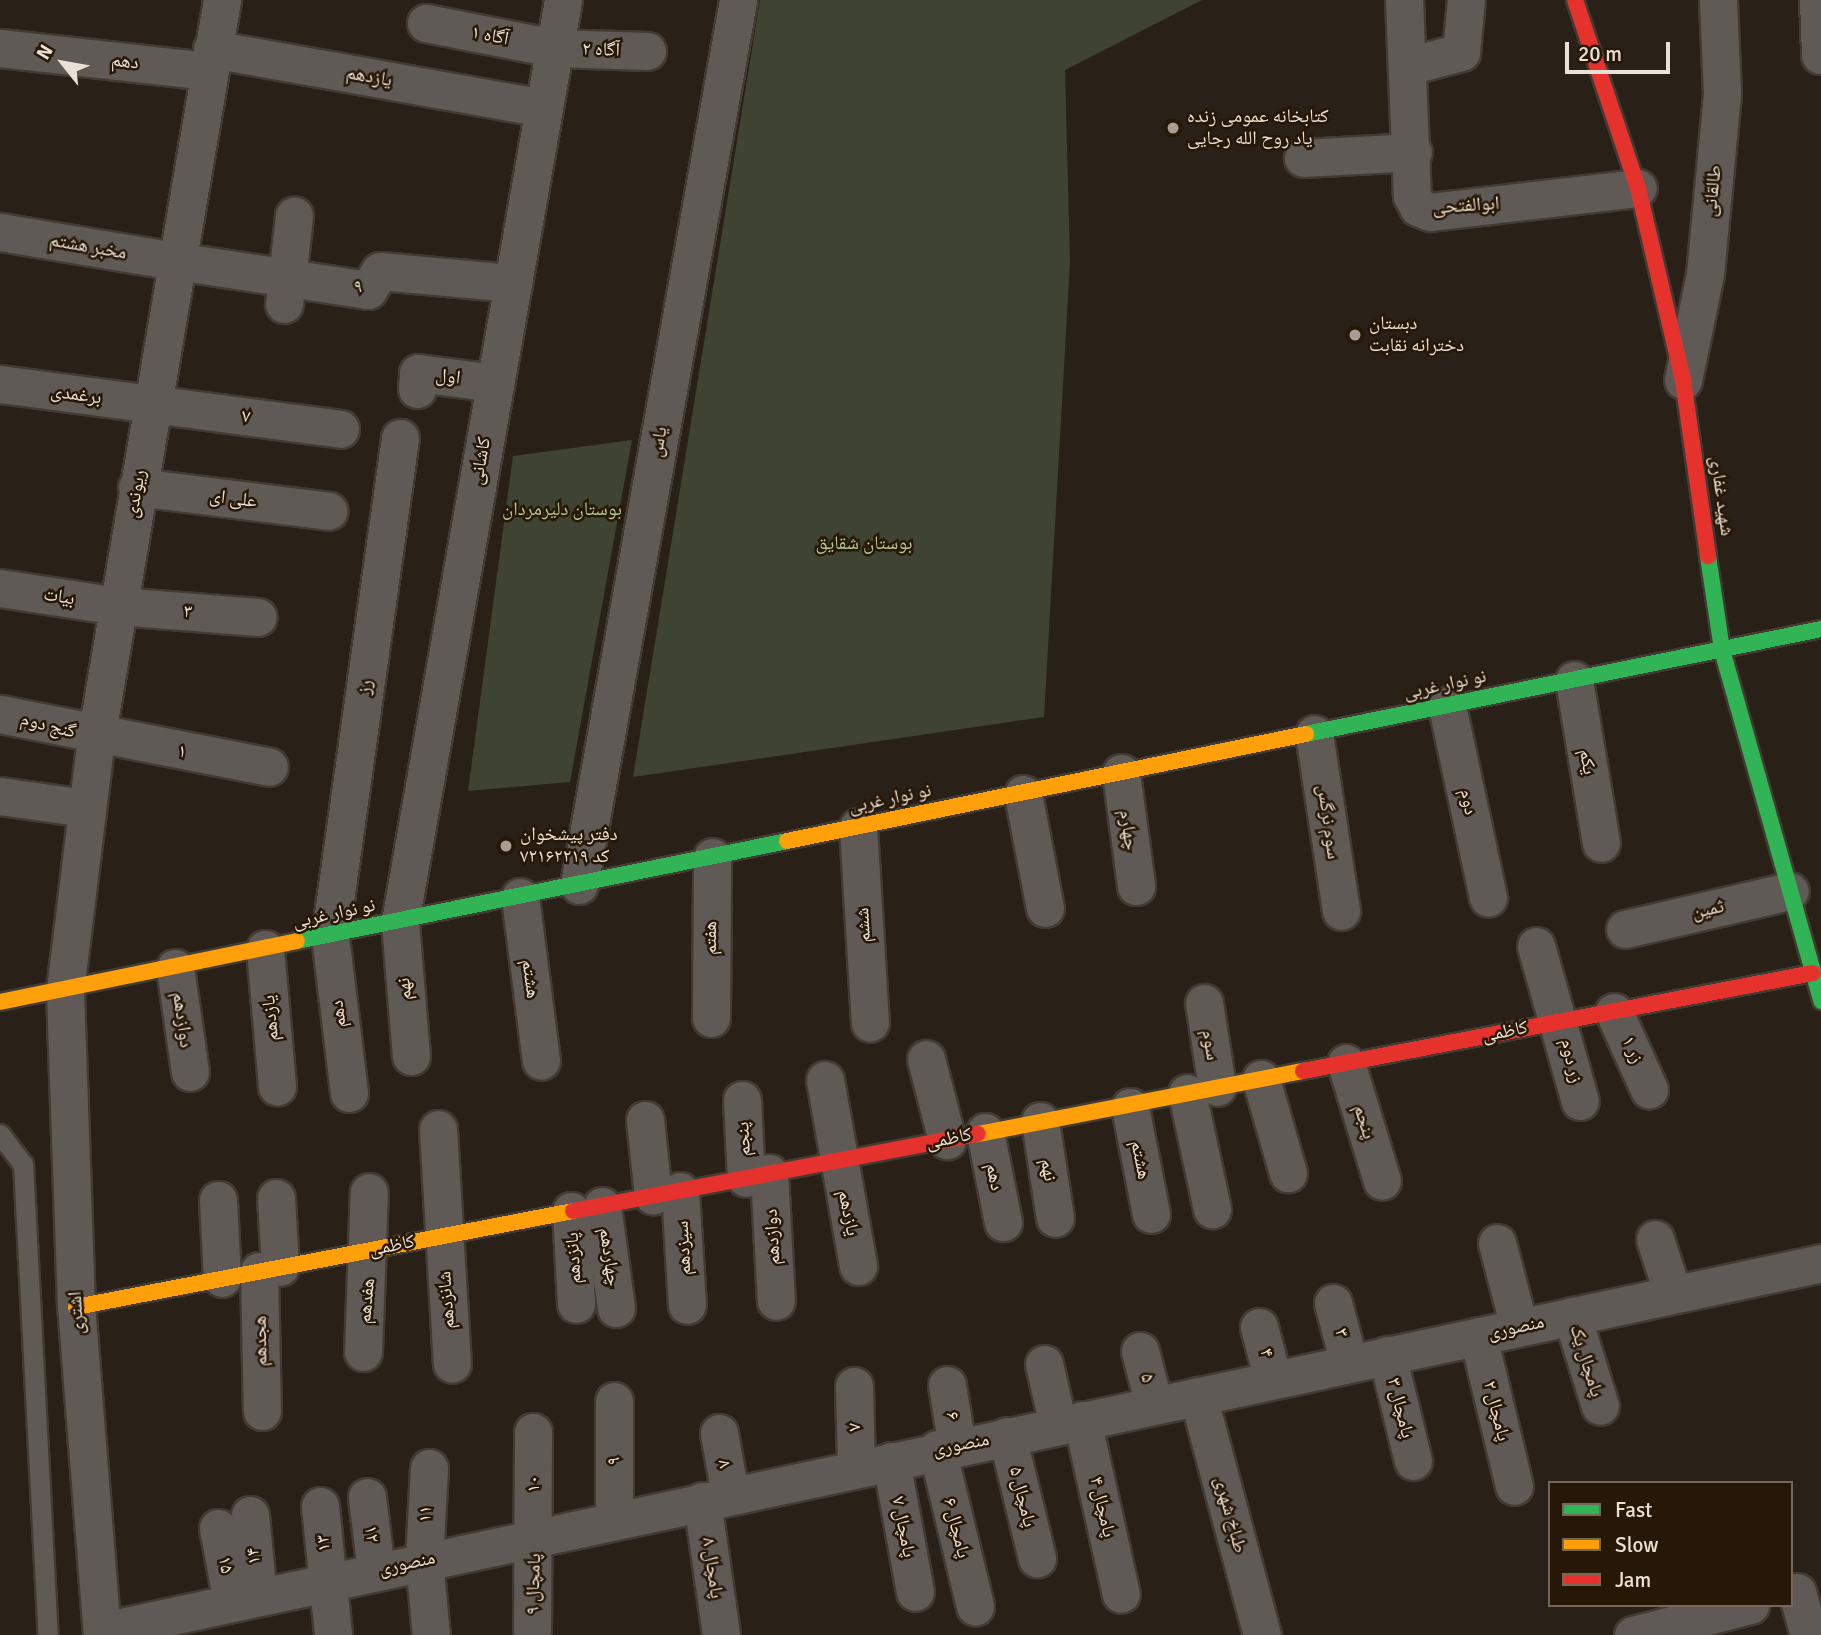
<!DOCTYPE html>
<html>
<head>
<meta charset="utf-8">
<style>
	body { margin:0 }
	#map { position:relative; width:1821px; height:1635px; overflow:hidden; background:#292017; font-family:Signika,"Noto Naskh Arabic",sans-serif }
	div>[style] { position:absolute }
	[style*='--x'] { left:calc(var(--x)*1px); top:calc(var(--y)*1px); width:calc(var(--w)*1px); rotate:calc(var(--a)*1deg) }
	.green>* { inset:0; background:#3f4331 }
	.roads { filter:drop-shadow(2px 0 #423b33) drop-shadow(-2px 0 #423b33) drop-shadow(0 2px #423b33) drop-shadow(0 -2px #423b33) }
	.lane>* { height:19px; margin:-9.5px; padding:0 9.5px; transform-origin:9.5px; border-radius:9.5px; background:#5f5a56 }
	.street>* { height:37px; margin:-18.5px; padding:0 18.5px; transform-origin:18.5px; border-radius:18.5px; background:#5f5a56 }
	.fast>* { height:16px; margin:-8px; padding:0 8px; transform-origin:8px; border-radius:8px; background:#30b455 }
	.slow>* { height:16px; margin:-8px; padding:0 8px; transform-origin:8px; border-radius:8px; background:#ff9f0a }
	.jam>* { height:16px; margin:-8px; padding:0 8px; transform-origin:8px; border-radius:8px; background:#e5322d }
	.dots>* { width:19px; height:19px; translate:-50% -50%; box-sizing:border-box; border:4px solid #271706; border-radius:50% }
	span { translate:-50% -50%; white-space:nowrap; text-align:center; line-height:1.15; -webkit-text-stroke:5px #271706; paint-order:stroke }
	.street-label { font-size:19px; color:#ebe0d5 }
	.poi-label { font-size:19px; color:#ebe0d5 }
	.left { translate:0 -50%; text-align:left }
	.park-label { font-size:19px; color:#b5c88f }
	.legend { position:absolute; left:1548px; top:1481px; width:245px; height:126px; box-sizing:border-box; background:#271706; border:2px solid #756759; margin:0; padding:9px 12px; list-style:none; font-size:21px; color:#ebe0d5 }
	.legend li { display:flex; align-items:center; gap:14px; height:35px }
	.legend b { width:35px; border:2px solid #756759 }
	.north { position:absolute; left:28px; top:28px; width:70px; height:70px; -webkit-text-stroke:5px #271706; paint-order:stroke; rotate:301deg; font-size:19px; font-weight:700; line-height:28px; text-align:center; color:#ebe0d5 }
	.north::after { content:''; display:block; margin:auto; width:24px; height:32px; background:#ebe0d5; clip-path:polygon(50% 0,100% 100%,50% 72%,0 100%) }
	.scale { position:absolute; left:1565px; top:42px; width:105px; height:32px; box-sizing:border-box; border:4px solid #ebe0d5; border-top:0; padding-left:9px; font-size:21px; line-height:24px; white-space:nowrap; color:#ebe0d5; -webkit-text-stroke:5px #271706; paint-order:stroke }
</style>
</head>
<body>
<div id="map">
	<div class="green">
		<i style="clip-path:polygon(760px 0,1202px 0,1065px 70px,1070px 262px,1044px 717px,633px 777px)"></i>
		<i style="clip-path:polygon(632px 440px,570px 782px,468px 791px,513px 456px)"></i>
	</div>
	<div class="roads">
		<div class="lane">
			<i style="--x:0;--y:1134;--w:38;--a:53"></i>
			<i style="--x:23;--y:1164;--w:472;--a:87"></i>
		</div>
		<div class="street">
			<i style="--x:1404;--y:0;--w:196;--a:87.7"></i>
			<i style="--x:1412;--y:196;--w:13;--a:61"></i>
			<i style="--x:1418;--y:207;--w:13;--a:23"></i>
			<i style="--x:1430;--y:212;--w:209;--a:-6.6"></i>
			<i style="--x:1818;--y:0;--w:55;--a:87.9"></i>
			<i style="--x:426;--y:23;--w:130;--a:11.1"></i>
			<i style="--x:554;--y:48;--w:93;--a:1.8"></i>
			<i style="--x:0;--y:48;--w:210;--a:6.3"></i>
			<i style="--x:212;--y:49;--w:318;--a:10.1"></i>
			<i style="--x:1408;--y:66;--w:55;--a:-14.8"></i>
			<i style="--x:1461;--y:52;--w:52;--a:-84.5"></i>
			<i style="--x:1303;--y:158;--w:110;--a:-3.1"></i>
			<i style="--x:0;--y:232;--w:177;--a:9.4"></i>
			<i style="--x:196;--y:264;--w:174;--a:8.6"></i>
			<i style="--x:368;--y:290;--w:22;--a:-58"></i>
			<i style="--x:380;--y:271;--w:134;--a:5.2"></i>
			<i style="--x:284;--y:304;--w:89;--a:-83.5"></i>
			<i style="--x:1683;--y:380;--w:108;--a:-78.3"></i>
			<i style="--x:1705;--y:274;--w:182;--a:-84.6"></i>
			<i style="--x:1722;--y:93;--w:93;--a:-92.5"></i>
			<i style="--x:0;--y:384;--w:343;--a:7.5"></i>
			<i style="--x:417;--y:389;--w:16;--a:-86"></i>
			<i style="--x:418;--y:373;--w:78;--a:7.4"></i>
			<i style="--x:137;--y:487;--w:193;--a:7.1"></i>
			<i style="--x:0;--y:588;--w:119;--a:8.7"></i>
			<i style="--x:118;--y:606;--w:140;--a:4.5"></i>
			<i style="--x:1574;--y:680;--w:165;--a:80.6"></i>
			<i style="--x:1447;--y:706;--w:196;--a:77.9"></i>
			<i style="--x:0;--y:714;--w:274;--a:11.1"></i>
			<i style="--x:1314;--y:734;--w:179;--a:81.3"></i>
			<i style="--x:1121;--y:773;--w:114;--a:82.4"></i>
			<i style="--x:1023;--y:794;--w:116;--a:79.1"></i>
			<i style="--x:0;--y:796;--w:86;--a:8"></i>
			<i style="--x:858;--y:827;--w:196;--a:86.5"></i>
			<i style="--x:579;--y:885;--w:899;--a:-79.81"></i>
			<i style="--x:520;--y:897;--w:165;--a:82.7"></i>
			<i style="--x:1625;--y:929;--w:169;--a:-13"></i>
			<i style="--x:1536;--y:946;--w:161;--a:74.2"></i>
			<i style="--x:265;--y:949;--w:138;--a:85"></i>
			<i style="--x:175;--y:968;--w:105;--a:81.8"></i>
			<i style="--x:1204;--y:1003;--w:85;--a:81.2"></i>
			<i style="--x:1614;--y:1012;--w:85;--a:65.6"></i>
			<i style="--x:711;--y:1018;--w:161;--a:-89.6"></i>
			<i style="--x:411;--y:1056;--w:134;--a:-94.7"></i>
			<i style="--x:400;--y:922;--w:936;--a:-79.97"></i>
			<i style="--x:926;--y:1059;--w:84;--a:75.5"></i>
			<i style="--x:1346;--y:1063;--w:123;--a:73"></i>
			<i style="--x:1261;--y:1079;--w:98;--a:74"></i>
			<i style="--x:825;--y:1080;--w:189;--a:79.9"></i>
			<i style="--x:349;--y:1093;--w:158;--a:-96.9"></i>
			<i style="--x:330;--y:936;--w:503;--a:-82"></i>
			<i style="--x:1187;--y:1093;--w:119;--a:77.8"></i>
			<i style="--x:742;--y:1100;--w:78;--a:87.1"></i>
			<i style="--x:1130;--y:1107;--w:109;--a:78.9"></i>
			<i style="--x:645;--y:1120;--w:76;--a:84"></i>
			<i style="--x:1040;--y:1121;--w:98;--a:81.2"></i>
			<i style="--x:438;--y:1129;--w:235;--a:86.6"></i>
			<i style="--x:985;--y:1132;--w:92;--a:78.7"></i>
			<i style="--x:769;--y:1173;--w:128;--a:86.9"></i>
			<i style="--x:680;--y:1191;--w:114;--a:86.5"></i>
			<i style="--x:276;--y:1198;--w:69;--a:86.7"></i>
			<i style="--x:218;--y:1200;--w:78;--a:87.1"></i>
			<i style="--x:602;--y:1206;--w:103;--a:82.2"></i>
			<i style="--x:571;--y:1211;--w:93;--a:86.9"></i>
			<i style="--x:1655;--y:1239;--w:58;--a:71.9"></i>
			<i style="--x:1497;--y:1243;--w:87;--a:75.3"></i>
			<i style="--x:259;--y:1271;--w:140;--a:88.8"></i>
			<i style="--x:1333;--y:1303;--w:62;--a:75.1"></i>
			<i style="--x:1572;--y:1316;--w:94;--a:72.7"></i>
			<i style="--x:1259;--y:1327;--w:55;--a:75.2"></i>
			<i style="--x:1478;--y:1336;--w:154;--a:76.5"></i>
			<i style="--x:1140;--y:1351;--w:56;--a:75.5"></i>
			<i style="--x:363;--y:1352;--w:160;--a:-87.9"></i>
			<i style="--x:1387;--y:1355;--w:109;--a:76.2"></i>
			<i style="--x:1044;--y:1364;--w:63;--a:77.1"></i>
			<i style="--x:947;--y:1385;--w:63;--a:80.8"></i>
			<i style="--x:854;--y:1386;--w:82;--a:88.6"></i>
			<i style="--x:1198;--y:1396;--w:247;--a:75"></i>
			<i style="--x:614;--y:1401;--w:119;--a:90"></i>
			<i style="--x:1082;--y:1420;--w:178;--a:77.4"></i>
			<i style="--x:719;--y:1433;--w:63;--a:79.9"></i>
			<i style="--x:1007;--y:1436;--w:126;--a:76.2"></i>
			<i style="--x:937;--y:1449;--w:162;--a:76.4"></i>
			<i style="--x:891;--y:1461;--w:133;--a:79.6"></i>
			<i style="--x:429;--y:1468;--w:92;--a:93.1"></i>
			<i style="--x:424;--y:1560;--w:75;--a:84.7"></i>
			<i style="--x:367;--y:1497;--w:75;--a:83.1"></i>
			<i style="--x:702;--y:1501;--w:134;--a:81.9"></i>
			<i style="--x:320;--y:1506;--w:130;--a:84.2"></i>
			<i style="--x:250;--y:1515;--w:81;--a:84.4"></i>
			<i style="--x:218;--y:1528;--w:75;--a:79.3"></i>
			<i style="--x:1797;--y:1592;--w:45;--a:74.4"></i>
			<i style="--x:102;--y:1631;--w:1758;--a:-12.08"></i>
			<i style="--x:532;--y:1632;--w:200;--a:-89.7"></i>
			<i style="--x:102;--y:1635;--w:329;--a:-94.5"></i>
			<i style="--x:76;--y:1307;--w:317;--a:-92"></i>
			<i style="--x:65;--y:990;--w:254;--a:-83"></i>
			<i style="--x:96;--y:738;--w:749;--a:-80.31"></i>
			<i style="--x:1633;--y:1635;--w:121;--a:-14.4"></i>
		</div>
		<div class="fast">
			<i style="--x:1708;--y:556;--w:95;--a:81.5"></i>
			<i style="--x:1722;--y:650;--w:365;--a:74.2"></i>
			<i style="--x:1306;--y:734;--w:526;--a:-11.52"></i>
			<i style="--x:297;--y:941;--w:500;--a:-11.53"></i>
		</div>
		<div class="slow">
			<i style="--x:787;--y:841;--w:530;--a:-11.65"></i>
			<i style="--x:0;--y:1002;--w:303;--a:-11.6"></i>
			<i style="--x:978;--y:1134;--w:331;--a:-11"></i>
			<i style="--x:76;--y:1307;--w:506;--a:-10.93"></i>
		</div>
		<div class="jam">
			<i style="--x:1575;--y:0;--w:198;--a:71.5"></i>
			<i style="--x:1638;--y:188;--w:197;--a:76.8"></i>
			<i style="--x:1683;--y:380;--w:178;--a:81.9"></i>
			<i style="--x:1303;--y:1071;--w:519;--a:-10.88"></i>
			<i style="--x:573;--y:1211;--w:412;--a:-10.8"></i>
		</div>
	</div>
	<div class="dots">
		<i style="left:1173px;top:128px;background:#a79d92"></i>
		<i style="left:1355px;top:335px;background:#a79d92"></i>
		<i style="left:506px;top:846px;background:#a79d92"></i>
	</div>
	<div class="street-label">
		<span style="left:490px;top:36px;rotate:11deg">آگاه ۱</span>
		<span style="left:601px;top:50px;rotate:2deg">آگاه ۲</span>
		<span style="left:125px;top:62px;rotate:6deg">دهم</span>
		<span style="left:369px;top:77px;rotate:10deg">یازدهم</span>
		<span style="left:1713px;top:191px;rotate:-84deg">طالقانی</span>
		<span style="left:1466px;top:206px;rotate:-4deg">ابوالفتحی</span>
		<span style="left:88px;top:247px;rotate:10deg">مخبر هشتم</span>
		<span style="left:358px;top:287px;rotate:-1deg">۹</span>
		<span style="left:448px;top:377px;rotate:7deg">اول</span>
		<span style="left:76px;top:395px;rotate:8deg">برغمدی</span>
		<span style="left:246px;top:417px;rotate:7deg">۷</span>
		<span style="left:659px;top:442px;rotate:-80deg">یاس</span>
		<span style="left:481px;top:461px;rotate:-80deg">کاشانی</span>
		<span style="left:136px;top:494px;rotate:-80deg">ریوندی</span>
		<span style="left:1721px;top:496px;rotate:82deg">شهید غفاری</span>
		<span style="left:233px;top:499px;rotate:7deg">علی ای</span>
		<span style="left:59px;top:597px;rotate:9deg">بیات</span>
		<span style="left:188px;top:612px;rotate:5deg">۳</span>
		<span style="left:1445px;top:685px;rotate:-12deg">نو نوار غربی</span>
		<span style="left:365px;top:687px;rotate:-82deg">رز</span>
		<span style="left:48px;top:726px;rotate:14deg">گنج دوم</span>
		<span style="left:182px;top:752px;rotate:10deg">۱</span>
		<span style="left:1587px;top:762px;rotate:81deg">یکم</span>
		<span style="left:890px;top:799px;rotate:-12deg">نو نوار غربی</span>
		<span style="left:1468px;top:802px;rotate:78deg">دوم</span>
		<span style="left:1328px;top:822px;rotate:82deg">سوم نرگس</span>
		<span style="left:1128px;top:830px;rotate:82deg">چهارم</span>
		<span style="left:1708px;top:910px;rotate:-13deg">ثمین</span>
		<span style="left:334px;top:914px;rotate:-12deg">نو نوار غربی</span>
		<span style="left:864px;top:925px;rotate:-93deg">ششم</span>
		<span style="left:711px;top:938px;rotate:-90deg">هفتم</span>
		<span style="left:530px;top:979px;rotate:82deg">هشتم</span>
		<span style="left:405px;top:989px;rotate:-95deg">نهم</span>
		<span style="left:339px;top:1014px;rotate:-97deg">دهم</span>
		<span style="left:271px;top:1018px;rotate:-95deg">یازدهم</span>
		<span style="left:182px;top:1020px;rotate:82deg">دوازدهم</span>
		<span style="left:1505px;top:1032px;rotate:-11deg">کاظمی</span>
		<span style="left:1210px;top:1045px;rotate:81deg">سوم</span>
		<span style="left:1632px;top:1050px;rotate:66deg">زر ۱</span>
		<span style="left:1571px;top:1061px;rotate:77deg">زر دوم</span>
		<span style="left:1364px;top:1122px;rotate:73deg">پنجم</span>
		<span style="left:744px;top:1139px;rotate:-93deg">پنجم</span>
		<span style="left:949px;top:1139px;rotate:-11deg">کاظمی</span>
		<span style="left:1140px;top:1160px;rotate:79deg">هشتم</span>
		<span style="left:1048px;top:1170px;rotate:81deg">نهم</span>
		<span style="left:994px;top:1177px;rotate:79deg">دهم</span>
		<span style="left:848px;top:1213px;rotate:79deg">یازدهم</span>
		<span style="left:773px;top:1237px;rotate:-93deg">دوازدهم</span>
		<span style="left:392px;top:1246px;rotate:-11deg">کاظمی</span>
		<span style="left:684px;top:1248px;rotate:-93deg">سیزدهم</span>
		<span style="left:609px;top:1257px;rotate:82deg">چهاردهم</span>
		<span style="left:574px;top:1258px;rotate:-93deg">پانزدهم</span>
		<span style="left:447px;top:1300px;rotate:-94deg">شانزدهم</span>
		<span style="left:367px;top:1301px;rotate:-85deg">هفدهم</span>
		<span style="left:77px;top:1313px;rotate:-94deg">اشتری</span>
		<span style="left:1516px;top:1328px;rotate:-12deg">منصوری</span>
		<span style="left:1341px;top:1333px;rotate:75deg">۳</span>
		<span style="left:261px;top:1341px;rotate:-91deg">هجدهم</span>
		<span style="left:1266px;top:1353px;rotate:75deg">۴</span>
		<span style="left:1586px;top:1361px;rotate:73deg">پامچال یک</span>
		<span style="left:1147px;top:1378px;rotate:75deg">۵</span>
		<span style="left:1400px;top:1408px;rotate:76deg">۳ پامچال</span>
		<span style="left:1496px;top:1411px;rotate:76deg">۲ پامچال</span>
		<span style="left:952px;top:1416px;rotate:81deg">۶</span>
		<span style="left:855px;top:1427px;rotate:-91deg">۷</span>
		<span style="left:961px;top:1445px;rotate:-11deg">منصوری</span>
		<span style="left:614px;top:1461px;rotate:-90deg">۹</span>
		<span style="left:724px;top:1464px;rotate:80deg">۸</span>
		<span style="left:534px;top:1484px;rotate:-91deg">۱۰</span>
		<span style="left:1022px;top:1497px;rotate:76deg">۵ پامچال</span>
		<span style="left:1102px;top:1507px;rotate:77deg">پامچال ۴</span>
		<span style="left:426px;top:1514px;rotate:-87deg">۱۱</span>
		<span style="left:1230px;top:1515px;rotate:75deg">طباخ شهری</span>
		<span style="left:903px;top:1527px;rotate:79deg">۷ پامچال</span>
		<span style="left:956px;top:1528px;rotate:76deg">۶ پامچال</span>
		<span style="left:371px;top:1534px;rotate:82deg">۱۲</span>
		<span style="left:324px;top:1543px;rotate:-96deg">۱۳</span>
		<span style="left:254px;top:1556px;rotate:-96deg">۱۴</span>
		<span style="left:407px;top:1564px;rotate:-12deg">منصوری</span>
		<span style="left:225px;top:1565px;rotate:79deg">۱۵</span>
		<span style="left:712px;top:1568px;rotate:82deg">۸ پامچال</span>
		<span style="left:534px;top:1584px;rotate:-88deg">۹ پامچال</span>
	</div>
	<div class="poi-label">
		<span class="left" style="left:1187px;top:128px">کتابخانه عمومی زنده<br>یاد روح الله رجایی</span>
		<span class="left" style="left:1369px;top:335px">دبستان<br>دخترانه نقابت</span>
		<span class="left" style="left:520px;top:846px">دفتر پیشخوان<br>کد ۷۲۱۶۲۲۱۹</span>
	</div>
	<div class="park-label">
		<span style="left:562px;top:510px">بوستان دلیرمردان</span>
		<span style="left:864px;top:544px">بوستان شقایق</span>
	</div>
	<ul class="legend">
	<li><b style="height:9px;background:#30b455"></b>Fast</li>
	<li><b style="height:9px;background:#ff9f0a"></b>Slow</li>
	<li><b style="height:9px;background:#e5322d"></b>Jam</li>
	</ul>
	<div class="north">N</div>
	<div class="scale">20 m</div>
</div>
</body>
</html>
